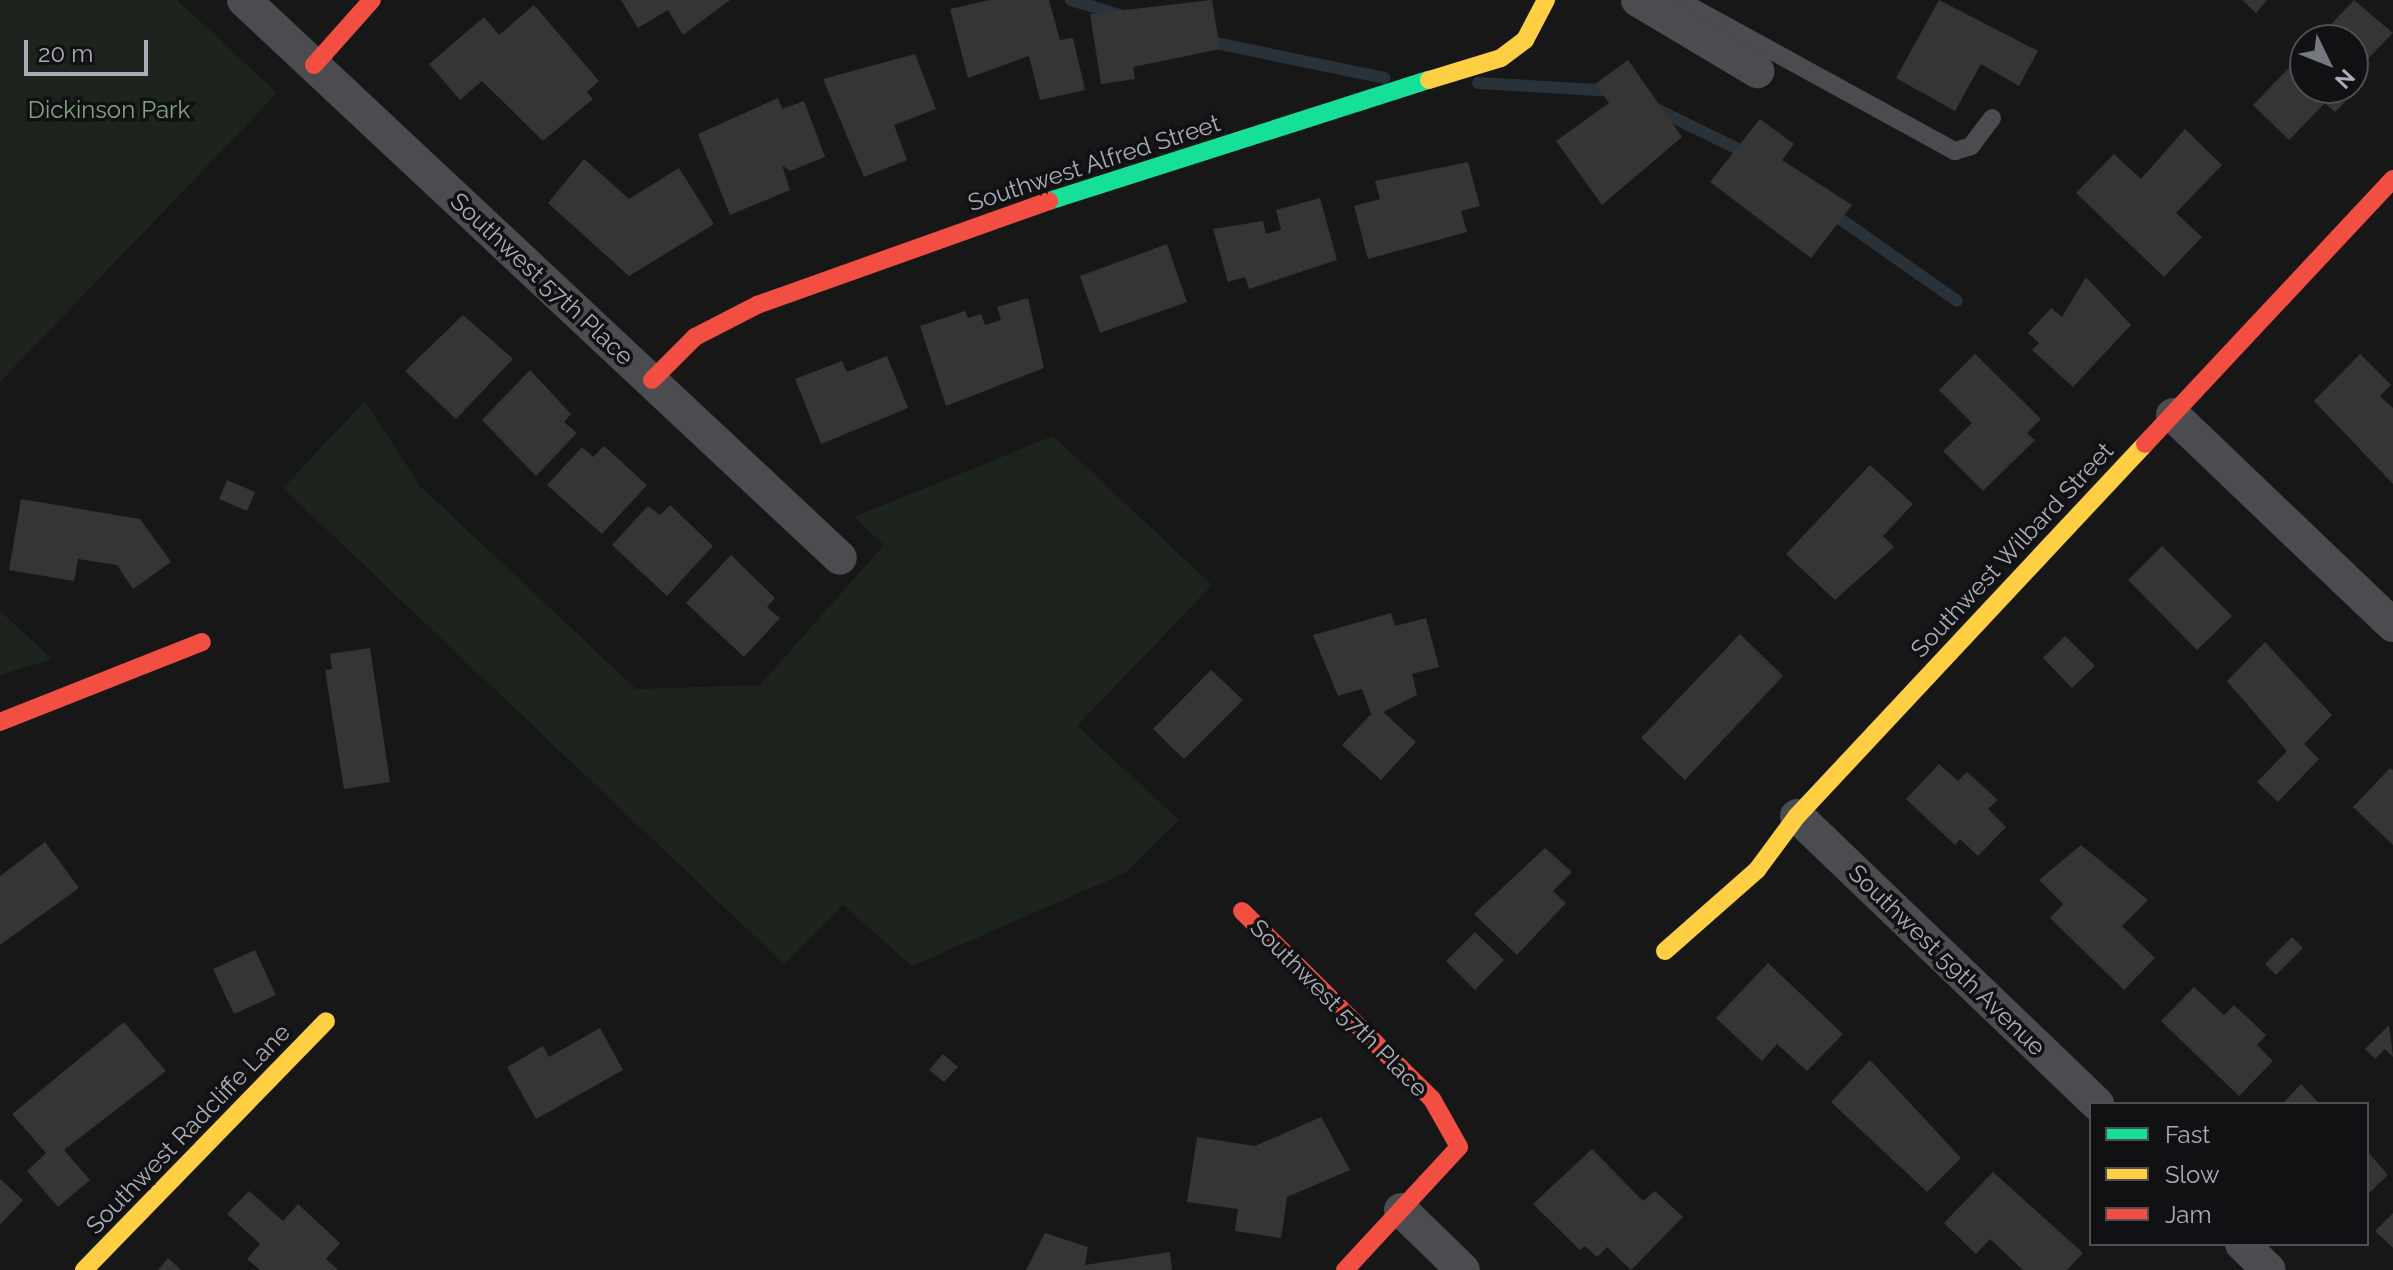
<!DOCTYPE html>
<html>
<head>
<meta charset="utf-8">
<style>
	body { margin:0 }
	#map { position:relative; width:2393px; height:1270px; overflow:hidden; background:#171717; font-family:Raleway,sans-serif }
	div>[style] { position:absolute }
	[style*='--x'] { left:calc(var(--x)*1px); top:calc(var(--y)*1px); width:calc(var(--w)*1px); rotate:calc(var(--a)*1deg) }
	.green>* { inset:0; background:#1d241e }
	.stream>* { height:12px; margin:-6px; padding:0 6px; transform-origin:6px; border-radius:6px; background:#2a3239 }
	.building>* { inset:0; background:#353536 }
	.lane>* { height:18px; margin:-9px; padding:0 9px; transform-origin:9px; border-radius:9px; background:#4b4c50 }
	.street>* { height:34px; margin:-17px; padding:0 17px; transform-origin:17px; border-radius:17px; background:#4b4c50 }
	.fast>* { height:18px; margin:-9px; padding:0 9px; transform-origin:9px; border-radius:9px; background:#16e098 }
	.slow>* { height:18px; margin:-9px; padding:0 9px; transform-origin:9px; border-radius:9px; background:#ffcf43 }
	.jam>* { height:18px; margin:-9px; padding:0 9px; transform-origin:9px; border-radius:9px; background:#f24e42 }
	span { translate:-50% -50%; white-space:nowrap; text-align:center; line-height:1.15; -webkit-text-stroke:7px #111113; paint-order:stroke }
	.park-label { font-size:24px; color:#7fa381 }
	.street-label { font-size:24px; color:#a8adb8 }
	.legend { position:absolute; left:2089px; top:1102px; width:280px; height:144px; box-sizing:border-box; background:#111113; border:2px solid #4d4f55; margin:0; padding:10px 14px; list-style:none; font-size:24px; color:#a8adb8 }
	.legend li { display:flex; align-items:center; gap:16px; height:40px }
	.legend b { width:40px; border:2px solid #4d4f55 }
	.north { position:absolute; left:2289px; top:24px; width:80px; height:80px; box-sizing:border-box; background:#111113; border:2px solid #4d4f55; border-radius:50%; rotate:133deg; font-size:22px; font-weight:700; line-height:32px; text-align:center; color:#a8adb8 }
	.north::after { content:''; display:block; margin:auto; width:28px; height:36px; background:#757880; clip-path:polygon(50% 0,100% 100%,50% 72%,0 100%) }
	.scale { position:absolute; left:24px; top:40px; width:124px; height:36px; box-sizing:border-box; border:4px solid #a8adb8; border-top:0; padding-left:10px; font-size:24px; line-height:28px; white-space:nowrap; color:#a8adb8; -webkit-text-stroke:6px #111113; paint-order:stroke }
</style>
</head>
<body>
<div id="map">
	<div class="green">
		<i style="clip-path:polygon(0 0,177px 0,277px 93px,0 382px)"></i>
		<i style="clip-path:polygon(365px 401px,420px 486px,636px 689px,760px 685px,884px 545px,854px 517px,1053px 436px,1212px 585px,1077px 726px,1179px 820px,1125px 873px,912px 966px,843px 905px,784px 964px,283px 488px)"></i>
		<i style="clip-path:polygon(0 611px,52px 659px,0 675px)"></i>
	</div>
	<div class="stream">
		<i style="--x:1071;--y:0;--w:54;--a:17.1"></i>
		<i style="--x:1206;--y:41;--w:182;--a:11.7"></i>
		<i style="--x:1478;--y:83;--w:137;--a:3.3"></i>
		<i style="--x:1650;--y:106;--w:109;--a:26.1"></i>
		<i style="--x:1829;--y:211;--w:156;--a:35.1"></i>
	</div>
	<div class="building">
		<i style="clip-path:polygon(621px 0,730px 0,683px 35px,668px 10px,638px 28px)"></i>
		<i style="clip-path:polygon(990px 0,1049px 0,1060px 40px,1073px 38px,1085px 90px,1040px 100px,1029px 56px,968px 78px,950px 9px)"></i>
		<i style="clip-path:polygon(1212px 0,1220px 49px,1133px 67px,1135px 79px,1101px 84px,1090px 14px)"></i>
		<i style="clip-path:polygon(1939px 0,2038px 51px,2019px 86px,1981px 64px,1955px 111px,1896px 78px)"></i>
		<i style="clip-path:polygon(2242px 0,2267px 0,2256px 13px)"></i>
		<i style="clip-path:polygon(2354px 0,2393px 33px,2355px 72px,2365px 81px,2335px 112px,2325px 103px,2289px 140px,2253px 105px,2305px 51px,2305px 88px,2353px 88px,2353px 40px,2316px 40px)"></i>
		<i style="clip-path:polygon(534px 5px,599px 81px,587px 92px,593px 99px,543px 141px,482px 81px,460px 100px,429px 64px,484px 17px,499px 35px)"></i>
		<i style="clip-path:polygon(915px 54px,936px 109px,894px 125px,907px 160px,864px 177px,823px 79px)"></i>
		<i style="clip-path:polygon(1628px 60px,1682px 137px,1602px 205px,1556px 141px,1609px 103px,1595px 84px)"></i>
		<i style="clip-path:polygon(778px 98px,782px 109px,804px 101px,825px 157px,790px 171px,782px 165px,790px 190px,730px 215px,698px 134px)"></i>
		<i style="clip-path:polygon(1760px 119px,1794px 144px,1782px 160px,1852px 205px,1811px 258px,1710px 182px)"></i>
		<i style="clip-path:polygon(2185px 129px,2222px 165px,2176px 213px,2202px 237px,2164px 277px,2076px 193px,2114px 154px,2141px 179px)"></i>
		<i style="clip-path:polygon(584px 159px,629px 199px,679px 168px,714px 224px,629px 276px,548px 203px)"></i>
		<i style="clip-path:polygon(1468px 162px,1480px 206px,1461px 211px,1467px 232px,1368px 259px,1354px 206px,1380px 199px,1375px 181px)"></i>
		<i style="clip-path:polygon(1320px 198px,1337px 260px,1249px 289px,1245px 277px,1228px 282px,1213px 229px,1263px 221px,1266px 234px,1281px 230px,1276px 210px)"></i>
		<i style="clip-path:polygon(1167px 244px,1187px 302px,1100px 333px,1080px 276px)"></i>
		<i style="clip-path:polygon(2086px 277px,2131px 325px,2073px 387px,2032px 350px,2039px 343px,2028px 333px,2051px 308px,2062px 317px)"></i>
		<i style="clip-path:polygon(1028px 298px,1044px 368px,946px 406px,920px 326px,965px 311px,968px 318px,981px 314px,985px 325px,1001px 320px,997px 307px)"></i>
		<i style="clip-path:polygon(463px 315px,513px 359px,456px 419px,405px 371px)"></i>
		<i style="clip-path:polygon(1975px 354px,2041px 419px,2027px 433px,2035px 440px,1983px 491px,1943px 451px,1972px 423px,1939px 390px)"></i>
		<i style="clip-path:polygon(2360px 354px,2391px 385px,2380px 396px,2393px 408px,2393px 484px,2314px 401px)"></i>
		<i style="clip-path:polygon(887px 356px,908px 408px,821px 444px,795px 379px,842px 361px,847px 372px)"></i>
		<i style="clip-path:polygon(530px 370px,571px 414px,564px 422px,577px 433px,536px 476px,482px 420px)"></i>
		<i style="clip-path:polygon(604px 446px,647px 485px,602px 534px,547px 485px,582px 447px,593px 457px)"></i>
		<i style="clip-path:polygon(1870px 465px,1913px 504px,1883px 536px,1894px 547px,1835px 600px,1786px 554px)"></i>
		<i style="clip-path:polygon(227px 480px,255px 492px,247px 511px,219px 499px)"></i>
		<i style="clip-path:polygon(21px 499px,140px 519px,171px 562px,133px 589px,117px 565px,78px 559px,74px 581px,9px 570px)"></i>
		<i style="clip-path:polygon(670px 505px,713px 546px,667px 596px,612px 545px,648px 506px,660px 515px)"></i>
		<i style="clip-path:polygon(2162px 546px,2232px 616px,2197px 650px,2128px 580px)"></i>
		<i style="clip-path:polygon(731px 555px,775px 598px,767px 607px,780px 618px,744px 657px,686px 603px)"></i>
		<i style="clip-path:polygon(1391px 613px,1395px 626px,1426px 618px,1439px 667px,1412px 674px,1417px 695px,1383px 712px,1416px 742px,1381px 780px,1342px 745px,1371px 714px,1362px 689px,1338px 696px,1313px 635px)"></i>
		<i style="clip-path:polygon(1740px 634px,1783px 676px,1685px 780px,1641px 738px)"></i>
		<i style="clip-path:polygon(2065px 636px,2095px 666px,2072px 688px,2043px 658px)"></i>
		<i style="clip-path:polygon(2265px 642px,2332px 715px,2304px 744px,2319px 759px,2278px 802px,2257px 782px,2287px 751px,2227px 681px)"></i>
		<i style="clip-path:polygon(370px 648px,390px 782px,344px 789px,325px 670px,332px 669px,330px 654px)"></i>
		<i style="clip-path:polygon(1211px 670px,1243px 700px,1184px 759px,1153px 729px)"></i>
		<i style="clip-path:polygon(1939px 764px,1958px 781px,1967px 772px,1998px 800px,1988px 809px,2006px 827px,1978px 856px,1960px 839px,1955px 845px,1906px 799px)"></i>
		<i style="clip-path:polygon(2390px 768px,2393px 770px,2393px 845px,2353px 807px)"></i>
		<i style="clip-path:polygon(45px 842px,79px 888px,0 945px,0 876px)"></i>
		<i style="clip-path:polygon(2081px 845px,2148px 900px,2122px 926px,2155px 958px,2124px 990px,2050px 918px,2063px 904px,2039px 880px)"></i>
		<i style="clip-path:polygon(1545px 848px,1572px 872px,1553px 891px,1566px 903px,1517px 955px,1474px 914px)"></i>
		<i style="clip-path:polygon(1475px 932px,1504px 960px,1475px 990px,1446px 961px)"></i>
		<i style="clip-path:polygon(2292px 937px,2303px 948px,2276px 975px,2265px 964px)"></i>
		<i style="clip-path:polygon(255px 950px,276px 995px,234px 1014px,213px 969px)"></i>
		<i style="clip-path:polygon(1768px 963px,1843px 1034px,1807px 1071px,1777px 1044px,1762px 1061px,1716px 1018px)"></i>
		<i style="clip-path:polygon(2194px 987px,2224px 1015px,2234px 1005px,2266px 1035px,2257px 1045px,2273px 1061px,2239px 1096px,2161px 1021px)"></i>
		<i style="clip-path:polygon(124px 1022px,166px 1071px,64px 1150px,90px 1180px,58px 1207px,27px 1171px,46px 1153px,12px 1114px)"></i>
		<i style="clip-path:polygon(2389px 1025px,2393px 1057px,2385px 1049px,2375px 1059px,2365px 1049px)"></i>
		<i style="clip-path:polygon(600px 1028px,623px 1070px,536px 1119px,507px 1067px,543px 1046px,549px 1057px)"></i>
		<i style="clip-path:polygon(943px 1054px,958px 1067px,944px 1082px,929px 1070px)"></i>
		<i style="clip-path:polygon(1870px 1060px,1961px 1158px,1927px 1192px,1831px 1102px)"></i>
		<i style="clip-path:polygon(2301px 1084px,2320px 1104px,2282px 1104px)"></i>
		<i style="clip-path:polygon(1321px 1117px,1350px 1170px,1287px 1197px,1281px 1238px,1235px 1231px,1238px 1209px,1187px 1202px,1197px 1137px,1255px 1146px)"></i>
		<i style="clip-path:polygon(1592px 1149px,1643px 1201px,1655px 1191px,1683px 1217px,1631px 1270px,1607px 1247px,1597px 1257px,1585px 1246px,1580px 1250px,1533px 1204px)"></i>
		<i style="clip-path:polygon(2367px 1151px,2388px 1175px,2367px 1195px)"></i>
		<i style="clip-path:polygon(1993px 1172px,2083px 1253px,2067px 1270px,2023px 1270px,1990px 1239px,1976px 1254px,1944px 1223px)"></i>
		<i style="clip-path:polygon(0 1179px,23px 1200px,0 1225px)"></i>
		<i style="clip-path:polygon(249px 1191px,283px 1221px,298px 1204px,340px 1243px,326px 1259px,338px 1270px,260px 1270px,247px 1259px,260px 1244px,227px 1214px)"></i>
		<i style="clip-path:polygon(2393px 1213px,2393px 1248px,2375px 1231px)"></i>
		<i style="clip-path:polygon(1045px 1233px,1088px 1247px,1085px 1265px,1170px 1252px,1172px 1270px,1026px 1270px)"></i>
		<i style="clip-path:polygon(168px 1258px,181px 1270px,158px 1270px)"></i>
	</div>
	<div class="lane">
		<i style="--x:1679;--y:0;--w:315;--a:28.7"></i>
		<i style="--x:1955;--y:151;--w:17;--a:-17"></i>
		<i style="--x:1971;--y:146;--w:35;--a:-53"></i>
	</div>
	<div class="street">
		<i style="--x:244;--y:0;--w:816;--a:43.11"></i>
		<i style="--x:1638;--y:0;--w:139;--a:30.8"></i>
		<i style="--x:2173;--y:415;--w:304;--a:43.7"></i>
		<i style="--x:1797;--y:816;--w:416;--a:43.8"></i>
		<i style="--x:1401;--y:1210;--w:86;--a:44.1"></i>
		<i style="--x:2242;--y:1244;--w:37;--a:44"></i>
	</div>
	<div class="fast">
		<i style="--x:1049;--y:201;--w:399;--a:-17.7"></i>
	</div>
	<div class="slow">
		<i style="--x:1429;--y:80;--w:75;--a:-17"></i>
		<i style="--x:1501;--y:58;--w:30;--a:-37"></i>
		<i style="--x:1525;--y:40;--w:45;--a:-62.3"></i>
		<i style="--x:1665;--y:951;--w:123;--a:-41.4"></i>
		<i style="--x:1757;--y:870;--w:67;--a:-53.5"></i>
		<i style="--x:1797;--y:816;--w:509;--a:-46.91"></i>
		<i style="--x:84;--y:1270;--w:347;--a:-45.8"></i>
	</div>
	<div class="jam">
		<i style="--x:314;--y:65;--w:87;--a:-48.3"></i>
		<i style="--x:652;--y:380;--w:61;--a:-45"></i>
		<i style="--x:695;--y:337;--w:70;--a:-27.3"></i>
		<i style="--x:757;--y:305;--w:310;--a:-19.6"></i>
		<i style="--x:2145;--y:444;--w:363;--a:-46.9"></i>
		<i style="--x:0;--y:722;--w:217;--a:-21.6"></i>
		<i style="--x:1242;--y:911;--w:267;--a:44.7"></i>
		<i style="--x:1432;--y:1099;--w:55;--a:60.6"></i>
		<i style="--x:1459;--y:1147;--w:168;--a:132.8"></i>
	</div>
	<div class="park-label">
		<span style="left:109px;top:110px">Dickinson Park</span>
	</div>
	<div class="street-label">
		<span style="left:1094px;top:163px;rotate:-18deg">Southwest Alfred Street</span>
		<span style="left:542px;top:279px;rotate:43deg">Southwest 57th Place</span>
		<span style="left:2012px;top:550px;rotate:-47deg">Southwest Wilbard Street</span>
		<span style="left:1947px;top:960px;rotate:44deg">Southwest 59th Avenue</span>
		<span style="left:1339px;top:1008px;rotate:45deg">Southwest 57th Place</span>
		<span style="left:188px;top:1129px;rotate:-46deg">Southwest Radcliffe Lane</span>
	</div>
	<ul class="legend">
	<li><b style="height:10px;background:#16e098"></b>Fast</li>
	<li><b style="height:10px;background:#ffcf43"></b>Slow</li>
	<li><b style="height:10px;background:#f24e42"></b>Jam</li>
	</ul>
	<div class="north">N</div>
	<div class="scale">20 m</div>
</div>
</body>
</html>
